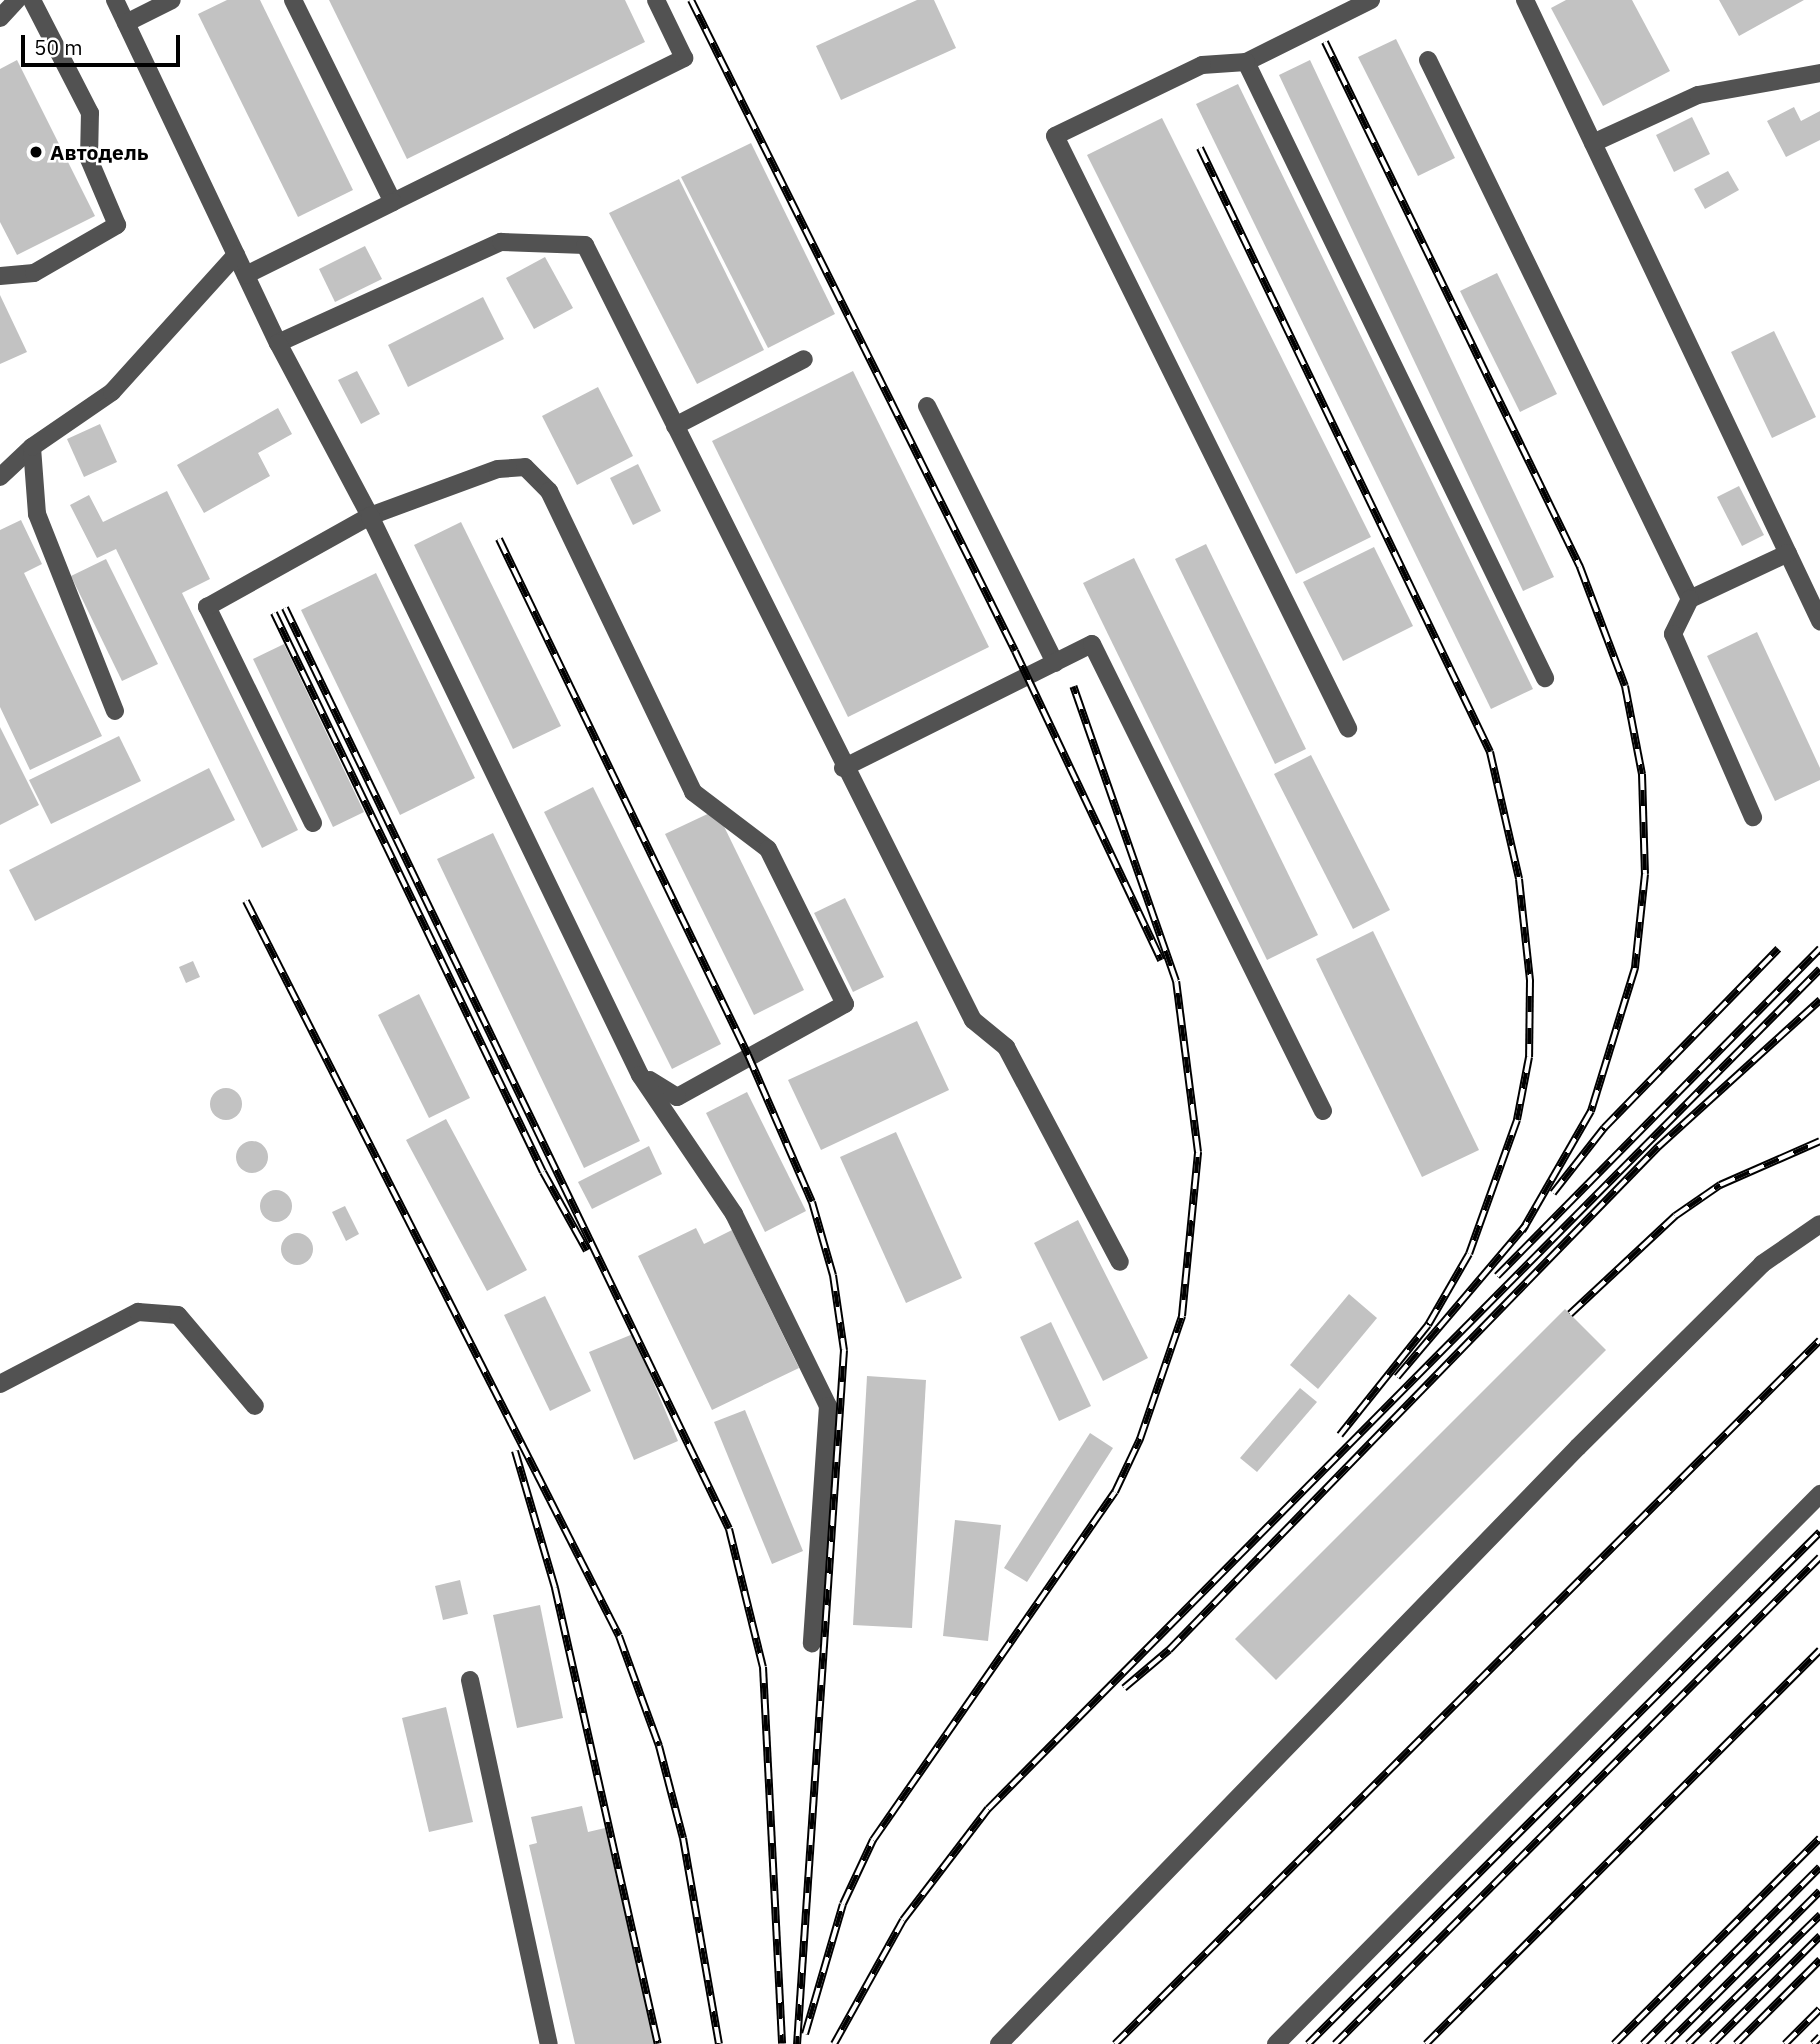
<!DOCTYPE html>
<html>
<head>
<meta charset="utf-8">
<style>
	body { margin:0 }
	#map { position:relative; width:1820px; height:2044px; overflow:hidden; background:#fff; font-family:"IBM Plex Sans",sans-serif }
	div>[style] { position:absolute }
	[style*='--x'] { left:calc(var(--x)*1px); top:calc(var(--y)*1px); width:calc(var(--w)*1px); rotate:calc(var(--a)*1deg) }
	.building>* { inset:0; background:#c2c2c2 }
	.round { border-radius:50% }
	.minor>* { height:18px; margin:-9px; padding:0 9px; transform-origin:9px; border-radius:9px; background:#525252 }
	.rail>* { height:8px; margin-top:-4px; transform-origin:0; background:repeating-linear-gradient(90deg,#fff 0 16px,#000 0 32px); box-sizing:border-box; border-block:2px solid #000 }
	.dots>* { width:19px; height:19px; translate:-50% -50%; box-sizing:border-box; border:4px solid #fff; border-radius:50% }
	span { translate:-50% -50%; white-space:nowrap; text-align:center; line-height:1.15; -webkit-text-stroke:5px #fff; paint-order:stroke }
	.poi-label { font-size:21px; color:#000; font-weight:700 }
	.left { translate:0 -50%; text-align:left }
	.scale { position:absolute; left:21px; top:35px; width:159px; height:32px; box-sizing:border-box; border:4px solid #000; border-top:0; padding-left:9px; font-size:21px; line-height:24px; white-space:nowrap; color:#000; -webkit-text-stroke:5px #fff; paint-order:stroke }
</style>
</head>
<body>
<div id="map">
	<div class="building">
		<i style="clip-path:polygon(227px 0,260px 0,353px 190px,298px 217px,198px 14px)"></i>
		<i style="clip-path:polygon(329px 0,625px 0,645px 42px,407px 159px)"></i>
		<i style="clip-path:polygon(917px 0,934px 0,956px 48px,841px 100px,816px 46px)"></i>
		<i style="clip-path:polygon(1566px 0,1632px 0,1670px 71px,1603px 106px,1551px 8px)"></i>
		<i style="clip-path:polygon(1719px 0,1804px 0,1739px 36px)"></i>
		<i style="clip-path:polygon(1396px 39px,1455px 158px,1418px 176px,1358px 57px)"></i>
		<i style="clip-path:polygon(17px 60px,95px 216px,17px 255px,0 222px,0 69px)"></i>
		<i style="clip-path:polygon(1310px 60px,1554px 577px,1523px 591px,1279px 75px)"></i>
		<i style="clip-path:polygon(1238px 84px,1533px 689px,1491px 709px,1196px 104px)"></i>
		<i style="clip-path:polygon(1794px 107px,1801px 121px,1820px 111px,1820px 140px,1786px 157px,1767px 121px)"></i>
		<i style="clip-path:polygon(1692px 117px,1710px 154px,1674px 172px,1656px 135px)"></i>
		<i style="clip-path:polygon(1162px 118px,1371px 537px,1296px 574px,1087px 155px)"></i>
		<i style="clip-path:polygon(751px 143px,835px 314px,768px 348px,681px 177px)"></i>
		<i style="clip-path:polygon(1728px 171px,1739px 190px,1705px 209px,1694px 189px)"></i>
		<i style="clip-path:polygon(679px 179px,764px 350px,697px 384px,609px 213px)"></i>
		<i style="clip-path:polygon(365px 246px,382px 279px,335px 302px,319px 269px)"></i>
		<i style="clip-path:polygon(545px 257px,573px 308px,534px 329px,506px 278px)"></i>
		<i style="clip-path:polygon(1497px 273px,1557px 394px,1520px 412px,1460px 291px)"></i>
		<i style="clip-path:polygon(0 295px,27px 352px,0 364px)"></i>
		<i style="clip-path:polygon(483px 297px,504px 339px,408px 387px,388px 345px)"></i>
		<i style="clip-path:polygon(1774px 331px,1816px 417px,1772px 438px,1731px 352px)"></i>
		<i style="clip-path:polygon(357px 371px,380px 414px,361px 424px,338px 380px)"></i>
		<i style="clip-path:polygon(853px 371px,989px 647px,848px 717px,712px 441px)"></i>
		<i style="clip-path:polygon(598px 387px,633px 456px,577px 485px,542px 416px)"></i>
		<i style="clip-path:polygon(278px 408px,292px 434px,258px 453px,270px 476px,204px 513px,177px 465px)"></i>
		<i style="clip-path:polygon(100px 424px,117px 462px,84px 477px,67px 439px)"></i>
		<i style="clip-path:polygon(638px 464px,661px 511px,633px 525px,610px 478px)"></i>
		<i style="clip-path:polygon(1739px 486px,1764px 535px,1742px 546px,1717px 497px)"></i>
		<i style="clip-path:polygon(167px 491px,210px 579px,182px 593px,298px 830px,262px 848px,116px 549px,97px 558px,70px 505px,89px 495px,103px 522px)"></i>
		<i style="clip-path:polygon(21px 520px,42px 564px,24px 573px,102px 736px,30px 770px,0 707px,0 530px)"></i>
		<i style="clip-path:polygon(461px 522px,561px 726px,513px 749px,414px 545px)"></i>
		<i style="clip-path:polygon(1206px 544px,1306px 749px,1275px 764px,1175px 559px)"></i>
		<i style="clip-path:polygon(1374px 547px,1413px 626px,1343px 661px,1303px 582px)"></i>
		<i style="clip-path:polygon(1134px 558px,1318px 935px,1267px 960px,1083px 583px)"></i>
		<i style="clip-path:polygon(106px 559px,158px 664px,122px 681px,71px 576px)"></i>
		<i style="clip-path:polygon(376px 573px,475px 778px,400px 815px,301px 610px)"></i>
		<i style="clip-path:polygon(1757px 632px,1820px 768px,1820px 780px,1775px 801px,1707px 656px)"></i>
		<i style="clip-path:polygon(284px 644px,364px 812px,333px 827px,253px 659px)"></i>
		<i style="clip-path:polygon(0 727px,39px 805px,0 825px)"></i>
		<i style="clip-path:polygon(119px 736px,141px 781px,51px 824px,29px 780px)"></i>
		<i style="clip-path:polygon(1311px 755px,1390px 910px,1353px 929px,1274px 774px)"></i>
		<i style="clip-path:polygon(209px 768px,235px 820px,35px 921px,9px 870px)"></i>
		<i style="clip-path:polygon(593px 787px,721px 1044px,672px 1069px,544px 812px)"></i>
		<i style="clip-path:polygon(716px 810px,804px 990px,754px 1015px,665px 834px)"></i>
		<i style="clip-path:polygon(493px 833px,640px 1141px,584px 1168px,437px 859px)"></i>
		<i style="clip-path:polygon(845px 898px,884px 977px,853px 992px,814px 913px)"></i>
		<i style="clip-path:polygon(1373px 931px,1479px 1150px,1422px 1177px,1316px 959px)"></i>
		<i style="clip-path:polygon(193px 961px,200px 977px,186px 983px,179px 967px)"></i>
		<i style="clip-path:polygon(419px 994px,470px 1098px,429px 1118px,378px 1015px)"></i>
		<i style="clip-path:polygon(917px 1021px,949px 1090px,821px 1150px,788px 1080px)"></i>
		<i class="round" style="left:210px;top:1088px;width:32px;height:32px"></i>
		<i style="clip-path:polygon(747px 1092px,806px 1211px,765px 1232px,706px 1113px)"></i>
		<i style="clip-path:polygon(446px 1119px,527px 1270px,487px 1291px,406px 1140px)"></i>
		<i style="clip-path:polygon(896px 1132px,962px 1278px,906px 1303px,840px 1157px)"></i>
		<i class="round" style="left:236px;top:1141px;width:32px;height:32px"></i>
		<i style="clip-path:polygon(649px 1146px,662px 1174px,592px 1209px,578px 1182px)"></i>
		<i class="round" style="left:260px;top:1190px;width:32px;height:32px"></i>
		<i style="clip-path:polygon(345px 1206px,359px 1234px,346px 1241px,332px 1212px)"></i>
		<i style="clip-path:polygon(1078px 1220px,1148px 1358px,1103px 1381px,1034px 1243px)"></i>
		<i style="clip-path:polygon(696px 1228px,704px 1244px,732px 1230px,799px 1368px,712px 1410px,638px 1256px)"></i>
		<i class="round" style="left:281px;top:1233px;width:32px;height:32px"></i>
		<i style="clip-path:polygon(1349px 1294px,1377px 1318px,1318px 1389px,1290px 1365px)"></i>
		<i style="clip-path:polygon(545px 1296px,591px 1391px,550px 1411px,504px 1315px)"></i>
		<i style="clip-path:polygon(1565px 1309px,1606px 1350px,1276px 1680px,1235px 1639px)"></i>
		<i style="clip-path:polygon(1051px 1322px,1091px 1406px,1059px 1421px,1020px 1337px)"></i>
		<i style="clip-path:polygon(633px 1334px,678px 1441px,634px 1460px,589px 1352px)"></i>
		<i style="clip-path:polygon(867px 1376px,926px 1380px,912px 1628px,853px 1625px)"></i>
		<i style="clip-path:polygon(1300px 1388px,1317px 1402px,1257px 1472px,1240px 1458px)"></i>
		<i style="clip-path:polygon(745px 1410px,803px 1551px,772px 1564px,714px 1422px)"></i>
		<i style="clip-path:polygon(1090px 1433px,1113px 1448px,1027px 1582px,1004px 1568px)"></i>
		<i style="clip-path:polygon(955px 1520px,1001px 1525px,988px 1641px,943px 1636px)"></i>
		<i style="clip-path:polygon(460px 1580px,468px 1614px,443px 1620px,435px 1586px)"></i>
		<i style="clip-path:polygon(540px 1605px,563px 1718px,517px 1728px,493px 1615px)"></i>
		<i style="clip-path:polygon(446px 1707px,473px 1822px,429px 1832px,402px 1718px)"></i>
		<i style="clip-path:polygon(582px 1806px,588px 1832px,605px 1828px,655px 2044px,575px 2044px,529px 1845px,537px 1843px,531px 1817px)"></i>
	</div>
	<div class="minor">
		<i style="--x:115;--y:0;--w:380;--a:64.6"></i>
		<i style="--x:278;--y:343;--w:245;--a:-24.4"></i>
		<i style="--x:501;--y:242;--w:84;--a:2"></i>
		<i style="--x:585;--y:245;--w:867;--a:63.41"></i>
		<i style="--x:973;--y:1020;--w:43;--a:39.3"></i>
		<i style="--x:1006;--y:1047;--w:243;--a:62.1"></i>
		<i style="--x:293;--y:0;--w:225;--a:63.7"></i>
		<i style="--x:393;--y:202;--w:325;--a:-26.3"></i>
		<i style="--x:684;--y:58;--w:64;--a:-115.8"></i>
		<i style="--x:1371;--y:0;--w:140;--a:153.6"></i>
		<i style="--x:1246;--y:62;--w:685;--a:64.11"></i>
		<i style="--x:1525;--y:0;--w:688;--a:64.59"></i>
		<i style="--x:0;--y:18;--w:25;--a:-47"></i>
		<i style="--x:126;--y:23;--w:51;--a:-26.6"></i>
		<i style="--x:1428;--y:60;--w:599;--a:64.08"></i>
		<i style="--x:1690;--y:599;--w:108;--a:-25.1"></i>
		<i style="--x:1246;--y:62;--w:44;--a:176.1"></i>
		<i style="--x:1202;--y:65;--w:163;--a:154.2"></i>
		<i style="--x:1055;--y:136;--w:661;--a:63.67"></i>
		<i style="--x:1593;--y:143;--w:115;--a:-24.6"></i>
		<i style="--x:1698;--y:95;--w:124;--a:-10.2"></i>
		<i style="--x:246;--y:275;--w:164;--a:-26.4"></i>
		<i style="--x:0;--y:276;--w:34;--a:-5"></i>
		<i style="--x:34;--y:273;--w:96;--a:-30"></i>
		<i style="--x:117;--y:225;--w:72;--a:-113"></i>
		<i style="--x:89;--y:159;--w:46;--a:-88.8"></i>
		<i style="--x:90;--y:113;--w:127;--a:-117.2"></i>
		<i style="--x:278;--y:343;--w:196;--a:62"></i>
		<i style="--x:370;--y:516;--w:136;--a:-20.2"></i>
		<i style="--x:498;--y:469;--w:27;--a:-4"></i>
		<i style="--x:525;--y:467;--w:34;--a:45"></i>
		<i style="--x:549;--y:491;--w:334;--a:64.4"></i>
		<i style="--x:693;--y:792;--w:94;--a:37.2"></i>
		<i style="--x:768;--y:849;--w:173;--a:63.6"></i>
		<i style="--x:845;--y:1004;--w:192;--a:151"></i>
		<i style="--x:677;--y:1097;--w:32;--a:-148"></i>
		<i style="--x:927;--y:406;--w:287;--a:63.5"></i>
		<i style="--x:675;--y:426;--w:145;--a:-27.4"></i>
		<i style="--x:0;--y:477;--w:44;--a:-43.2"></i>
		<i style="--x:1690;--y:599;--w:39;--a:116"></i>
		<i style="--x:1673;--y:634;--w:200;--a:66.4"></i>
		<i style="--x:115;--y:711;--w:212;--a:-111.6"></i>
		<i style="--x:37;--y:514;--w:67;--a:-94.3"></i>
		<i style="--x:32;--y:447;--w:97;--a:-34.5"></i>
		<i style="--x:112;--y:392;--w:185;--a:-47.9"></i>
		<i style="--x:843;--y:768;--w:278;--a:-26.5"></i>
		<i style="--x:1092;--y:644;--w:521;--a:63.68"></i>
		<i style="--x:313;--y:823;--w:241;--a:-116.1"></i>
		<i style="--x:207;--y:607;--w:187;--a:-29.2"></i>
		<i style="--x:370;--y:516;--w:621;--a:64.22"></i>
		<i style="--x:640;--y:1075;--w:168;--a:55.9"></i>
		<i style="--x:734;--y:1214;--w:214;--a:63.9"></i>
		<i style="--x:828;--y:1406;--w:238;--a:93.9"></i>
		<i style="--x:0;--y:1384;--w:156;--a:-27.6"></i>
		<i style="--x:138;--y:1312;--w:40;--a:4.3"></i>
		<i style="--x:178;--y:1315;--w:119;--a:49.8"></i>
		<i style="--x:470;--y:1680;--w:372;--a:77.8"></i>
		<i style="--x:999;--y:2044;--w:832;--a:-45.88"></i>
		<i style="--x:1578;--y:1447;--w:260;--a:-44.8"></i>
		<i style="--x:1762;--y:1264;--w:70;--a:-34.6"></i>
		<i style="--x:1276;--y:2044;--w:774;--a:-45.31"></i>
	</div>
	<div class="rail">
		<i style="--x:691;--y:0;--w:727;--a:63.54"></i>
		<i style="--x:1015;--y:651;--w:342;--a:64.7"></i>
		<i style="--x:1325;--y:42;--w:584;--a:64.09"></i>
		<i style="--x:1580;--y:567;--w:127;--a:69.3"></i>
		<i style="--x:1625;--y:686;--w:90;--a:79.1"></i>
		<i style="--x:1642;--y:774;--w:100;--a:88.3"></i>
		<i style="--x:1645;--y:874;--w:95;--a:96.1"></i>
		<i style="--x:1635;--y:968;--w:150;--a:107.1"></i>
		<i style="--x:1591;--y:1111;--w:138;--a:119.9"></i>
		<i style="--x:1200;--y:148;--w:670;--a:64.35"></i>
		<i style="--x:1490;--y:752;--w:130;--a:77.1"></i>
		<i style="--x:1519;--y:879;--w:102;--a:83.8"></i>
		<i style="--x:1530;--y:980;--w:77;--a:90.7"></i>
		<i style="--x:1529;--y:1057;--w:64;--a:100.8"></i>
		<i style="--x:1517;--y:1120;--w:142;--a:109.7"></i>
		<i style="--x:1469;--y:1254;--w:82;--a:120"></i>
		<i style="--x:1428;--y:1325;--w:141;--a:128.7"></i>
		<i style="--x:499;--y:539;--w:573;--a:64.24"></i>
		<i style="--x:748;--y:1055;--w:160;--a:66.5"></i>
		<i style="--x:812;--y:1202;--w:76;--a:74"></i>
		<i style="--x:833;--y:1275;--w:76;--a:81.7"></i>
		<i style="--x:844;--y:1350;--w:696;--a:93.87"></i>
		<i style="--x:285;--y:608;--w:1022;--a:64.26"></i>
		<i style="--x:729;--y:1529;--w:142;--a:76.2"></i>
		<i style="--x:763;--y:1667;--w:377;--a:87.1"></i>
		<i style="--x:274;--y:613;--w:620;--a:64.3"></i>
		<i style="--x:543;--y:1172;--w:90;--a:60.9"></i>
		<i style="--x:246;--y:901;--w:824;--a:63.09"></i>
		<i style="--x:619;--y:1636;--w:117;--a:70"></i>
		<i style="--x:659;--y:1746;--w:95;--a:75.4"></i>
		<i style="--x:683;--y:1838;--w:209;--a:80.1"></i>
		<i style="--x:1553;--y:1193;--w:83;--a:-51.9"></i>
		<i style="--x:1604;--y:1128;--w:250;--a:-45.8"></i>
		<i style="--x:1497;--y:1276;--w:460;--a:-45.4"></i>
		<i style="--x:1570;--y:1314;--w:144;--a:-43"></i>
		<i style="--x:1675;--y:1216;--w:55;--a:-34.6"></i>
		<i style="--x:1720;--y:1185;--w:109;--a:-23.7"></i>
		<i style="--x:1397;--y:1377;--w:199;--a:-49.7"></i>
		<i style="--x:515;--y:1451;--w:143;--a:73.7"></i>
		<i style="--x:555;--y:1588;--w:467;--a:77.3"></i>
		<i style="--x:1124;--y:1688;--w:59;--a:-40.2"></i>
		<i style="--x:1169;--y:1650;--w:702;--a:-45.81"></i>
		<i style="--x:1658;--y:1147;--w:219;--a:-42.2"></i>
		<i style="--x:805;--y:2034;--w:135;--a:-73.7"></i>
		<i style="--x:843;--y:1904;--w:71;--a:-64.9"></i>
		<i style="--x:873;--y:1840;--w:424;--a:-55.2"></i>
		<i style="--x:1115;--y:1492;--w:59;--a:-64.7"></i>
		<i style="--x:1140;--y:1439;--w:130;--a:-71.1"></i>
		<i style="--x:1182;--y:1316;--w:165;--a:-84.4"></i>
		<i style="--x:1198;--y:1152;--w:172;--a:-97.3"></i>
		<i style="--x:1176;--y:981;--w:312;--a:-109.2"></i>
		<i style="--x:834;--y:2044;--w:142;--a:-60.9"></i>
		<i style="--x:903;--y:1920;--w:140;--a:-52.6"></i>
		<i style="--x:988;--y:1809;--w:1182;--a:-45.27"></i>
		<i style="--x:1115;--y:2044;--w:996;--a:-44.96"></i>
		<i style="--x:1308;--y:2044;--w:724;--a:-45"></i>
		<i style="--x:1335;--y:2044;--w:687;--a:-45.12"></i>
		<i style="--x:1426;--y:2044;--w:557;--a:-45"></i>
		<i style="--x:1614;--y:2044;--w:291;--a:-45"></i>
		<i style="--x:1643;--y:2044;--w:250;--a:-45"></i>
		<i style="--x:1667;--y:2044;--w:216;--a:-45"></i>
		<i style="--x:1688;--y:2044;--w:185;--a:-44.3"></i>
		<i style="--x:1712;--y:2044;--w:153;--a:-45"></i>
		<i style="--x:1736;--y:2044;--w:119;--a:-45"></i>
		<i style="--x:1785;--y:2044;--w:49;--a:-45"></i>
		<i style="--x:1813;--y:2044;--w:10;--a:-45"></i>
	</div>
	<div class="dots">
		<i style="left:36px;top:152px;background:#000"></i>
	</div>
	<div class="poi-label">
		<span class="left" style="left:50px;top:152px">Автодель</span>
	</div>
	<div class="scale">50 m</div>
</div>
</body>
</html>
